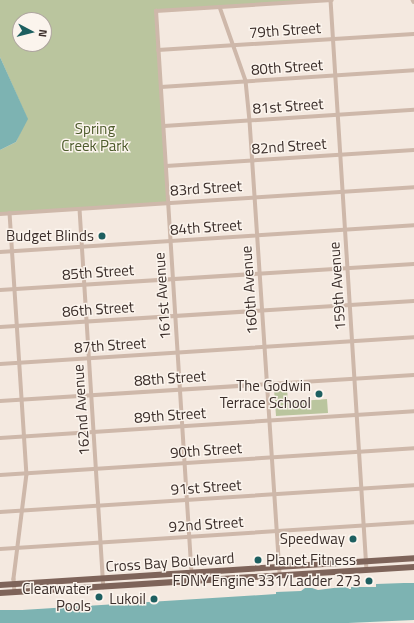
<!DOCTYPE html>
<html>
<head>
<meta charset="utf-8">
<style>
	body { margin:0 }
	#map { position:relative; width:414px; height:623px; overflow:hidden; background:#f4e9e0; font-family:"Titillium Web",sans-serif }
	div>[style] { position:absolute }
	[style*='--x'] { left:calc(var(--x)*1px); top:calc(var(--y)*1px); width:calc(var(--w)*1px); rotate:calc(var(--a)*1deg) }
	.green>* { inset:0; background:#bac59e }
	.water>* { inset:0; background:#7db3b2 }
	.street>* { height:3.5px; margin:-1.75px; padding:0 1.75px; transform-origin:1.75px; border-radius:1.75px; background:#ceb8aa }
	.primary>* { height:5.5px; margin:-2.75px; padding:0 2.75px; transform-origin:2.75px; border-radius:2.75px; background:#7e645a }
	.dots>* { width:11px; height:11px; translate:-50% -50%; box-sizing:border-box; border:2px solid #fbf4ed; border-radius:50% }
	span { translate:-50% -50%; white-space:nowrap; text-align:center; line-height:1.15; -webkit-text-stroke:3px #fbf4ed; paint-order:stroke }
	.street-label { font-size:15px; color:#3b2e2a }
	.park-label { font-size:15px; color:#4d5b2c }
	.poi-label { font-size:15px; color:#3b2e2a }
	.right { translate:-100% -50%; text-align:right }
	.left { translate:0 -50%; text-align:left }
	.north { position:absolute; left:12px; top:12px; width:40px; height:40px; box-sizing:border-box; background:#fbf4ed; border:1px solid #aea59f; border-radius:50%; rotate:97deg; font-size:11px; font-weight:700; line-height:16px; text-align:center; color:#3b2e2a }
	.north::after { content:''; display:block; margin:auto; width:14px; height:18px; background:#1d5f60; clip-path:polygon(50% 0,100% 100%,50% 72%,0 100%) }
</style>
</head>
<body>
<div id="map">
	<div class="green">
		<i style="clip-path:polygon(evenodd,0 0,332px 0,156px 11px,168px 203px,0 214px,0 150px,16px 142px,27px 118px,0 57px,0 0,20px 20px,44px 20px,44px 44px,20px 44px,20px 20px)"></i>
		<i style="clip-path:polygon(287px 388px,288px 402px,327px 399px,328px 413px,276px 416px,274px 389px)"></i>
	</div>
	<div class="water">
		<i style="clip-path:polygon(0 57px,28px 119px,16px 142px,0 150px)"></i>
		<i style="clip-path:polygon(404px 583px,414px 583px,414px 620px,348px 623px,0 623px,0 610px,22px 610px,276px 594px,276px 592px,301px 591px,305px 588px,312px 588px,318px 590px,349px 586px,349px 589px,351px 589px,351px 587px,376px 587px,376px 584px)"></i>
	</div>
	<div class="street">
		<i style="--x:331;--y:0;--w:571;--a:86.39"></i>
		<i style="--x:413;--y:0;--w:2;--a:63"></i>
		<i style="--x:220;--y:7;--w:78;--a:70.6"></i>
		<i style="--x:246;--y:81;--w:40;--a:84.3"></i>
		<i style="--x:250;--y:121;--w:455;--a:86.2"></i>
		<i style="--x:158;--y:50;--w:256;--a:-3.6"></i>
		<i style="--x:161;--y:87;--w:254;--a:-3.8"></i>
		<i style="--x:164;--y:126;--w:251;--a:-3.7"></i>
		<i style="--x:166;--y:166;--w:249;--a:-3.7"></i>
		<i style="--x:80;--y:209;--w:379;--a:86.4"></i>
		<i style="--x:10;--y:213;--w:262;--a:86.3"></i>
		<i style="--x:27;--y:474;--w:106;--a:97.1"></i>
		<i style="--x:14;--y:579;--w:13;--a:86"></i>
		<i style="--x:0;--y:214;--w:415;--a:-3.7"></i>
		<i style="--x:0;--y:252;--w:415;--a:-3.7"></i>
		<i style="--x:0;--y:290;--w:415;--a:-3.6"></i>
		<i style="--x:0;--y:327;--w:415;--a:-3.6"></i>
		<i style="--x:0;--y:364;--w:415;--a:-3.7"></i>
		<i style="--x:0;--y:401;--w:415;--a:-3.6"></i>
		<i style="--x:0;--y:438;--w:415;--a:-3.7"></i>
		<i style="--x:0;--y:475;--w:415;--a:-3.7"></i>
		<i style="--x:0;--y:512;--w:415;--a:-3.7"></i>
		<i style="--x:0;--y:549;--w:415;--a:-3.7"></i>
		<i style="--x:192;--y:581;--w:571;--a:-93.61"></i>
		<i style="--x:156;--y:11;--w:176;--a:-3.6"></i>
	</div>
	<div class="primary">
		<i style="--x:0;--y:585;--w:415;--a:-3.7"></i>
		<i style="--x:0;--y:593;--w:415;--a:-3.6"></i>
	</div>
	<div class="dots">
		<i style="left:102px;top:236px;background:#1d5f60"></i>
		<i style="left:319px;top:394px;background:#1d5f60"></i>
		<i style="left:353px;top:539px;background:#1d5f60"></i>
		<i style="left:258px;top:560px;background:#1d5f60"></i>
		<i style="left:369px;top:581px;background:#1d5f60"></i>
		<i style="left:99px;top:597px;background:#1d5f60"></i>
		<i style="left:154px;top:599px;background:#1d5f60"></i>
	</div>
	<div class="street-label">
		<span style="left:285px;top:30px;rotate:-4deg">79th Street</span>
		<span style="left:287px;top:67px;rotate:-4deg">80th Street</span>
		<span style="left:288px;top:106px;rotate:-4deg">81st Street</span>
		<span style="left:289px;top:146px;rotate:-4deg">82nd Street</span>
		<span style="left:206px;top:188px;rotate:-4deg">83rd Street</span>
		<span style="left:206px;top:227px;rotate:-4deg">84th Street</span>
		<span style="left:98px;top:272px;rotate:-4deg">85th Street</span>
		<span style="left:337px;top:286px;rotate:-94deg">159th Avenue</span>
		<span style="left:249px;top:290px;rotate:-94deg">160th Avenue</span>
		<span style="left:162px;top:296px;rotate:-94deg">161st Avenue</span>
		<span style="left:98px;top:309px;rotate:-4deg">86th Street</span>
		<span style="left:110px;top:345px;rotate:-4deg">87th Street</span>
		<span style="left:170px;top:378px;rotate:-4deg">88th Street</span>
		<span style="left:81px;top:410px;rotate:-94deg">162nd Avenue</span>
		<span style="left:170px;top:415px;rotate:-4deg">89th Street</span>
		<span style="left:206px;top:450px;rotate:-4deg">90th Street</span>
		<span style="left:206px;top:487px;rotate:-4deg">91st Street</span>
		<span style="left:206px;top:524px;rotate:-4deg">92nd Street</span>
		<span style="left:170px;top:562px;rotate:-4deg">Cross Bay Boulevard</span>
	</div>
	<div class="park-label">
		<span style="left:95px;top:137px">Spring<br>Creek Park</span>
	</div>
	<div class="poi-label">
		<span class="right" style="left:94px;top:236px">Budget Blinds</span>
		<span class="right" style="left:311px;top:394px">The Godwin<br>Terrace School</span>
		<span class="right" style="left:345px;top:539px">Speedway</span>
		<span class="left" style="left:266px;top:560px">Planet Fitness</span>
		<span class="right" style="left:361px;top:581px">FDNY Engine 331/Ladder 273</span>
		<span class="right" style="left:91px;top:597px">Clearwater<br>Pools</span>
		<span class="right" style="left:146px;top:599px">Lukoil</span>
	</div>
	<div class="north">N</div>
</div>
</body>
</html>
